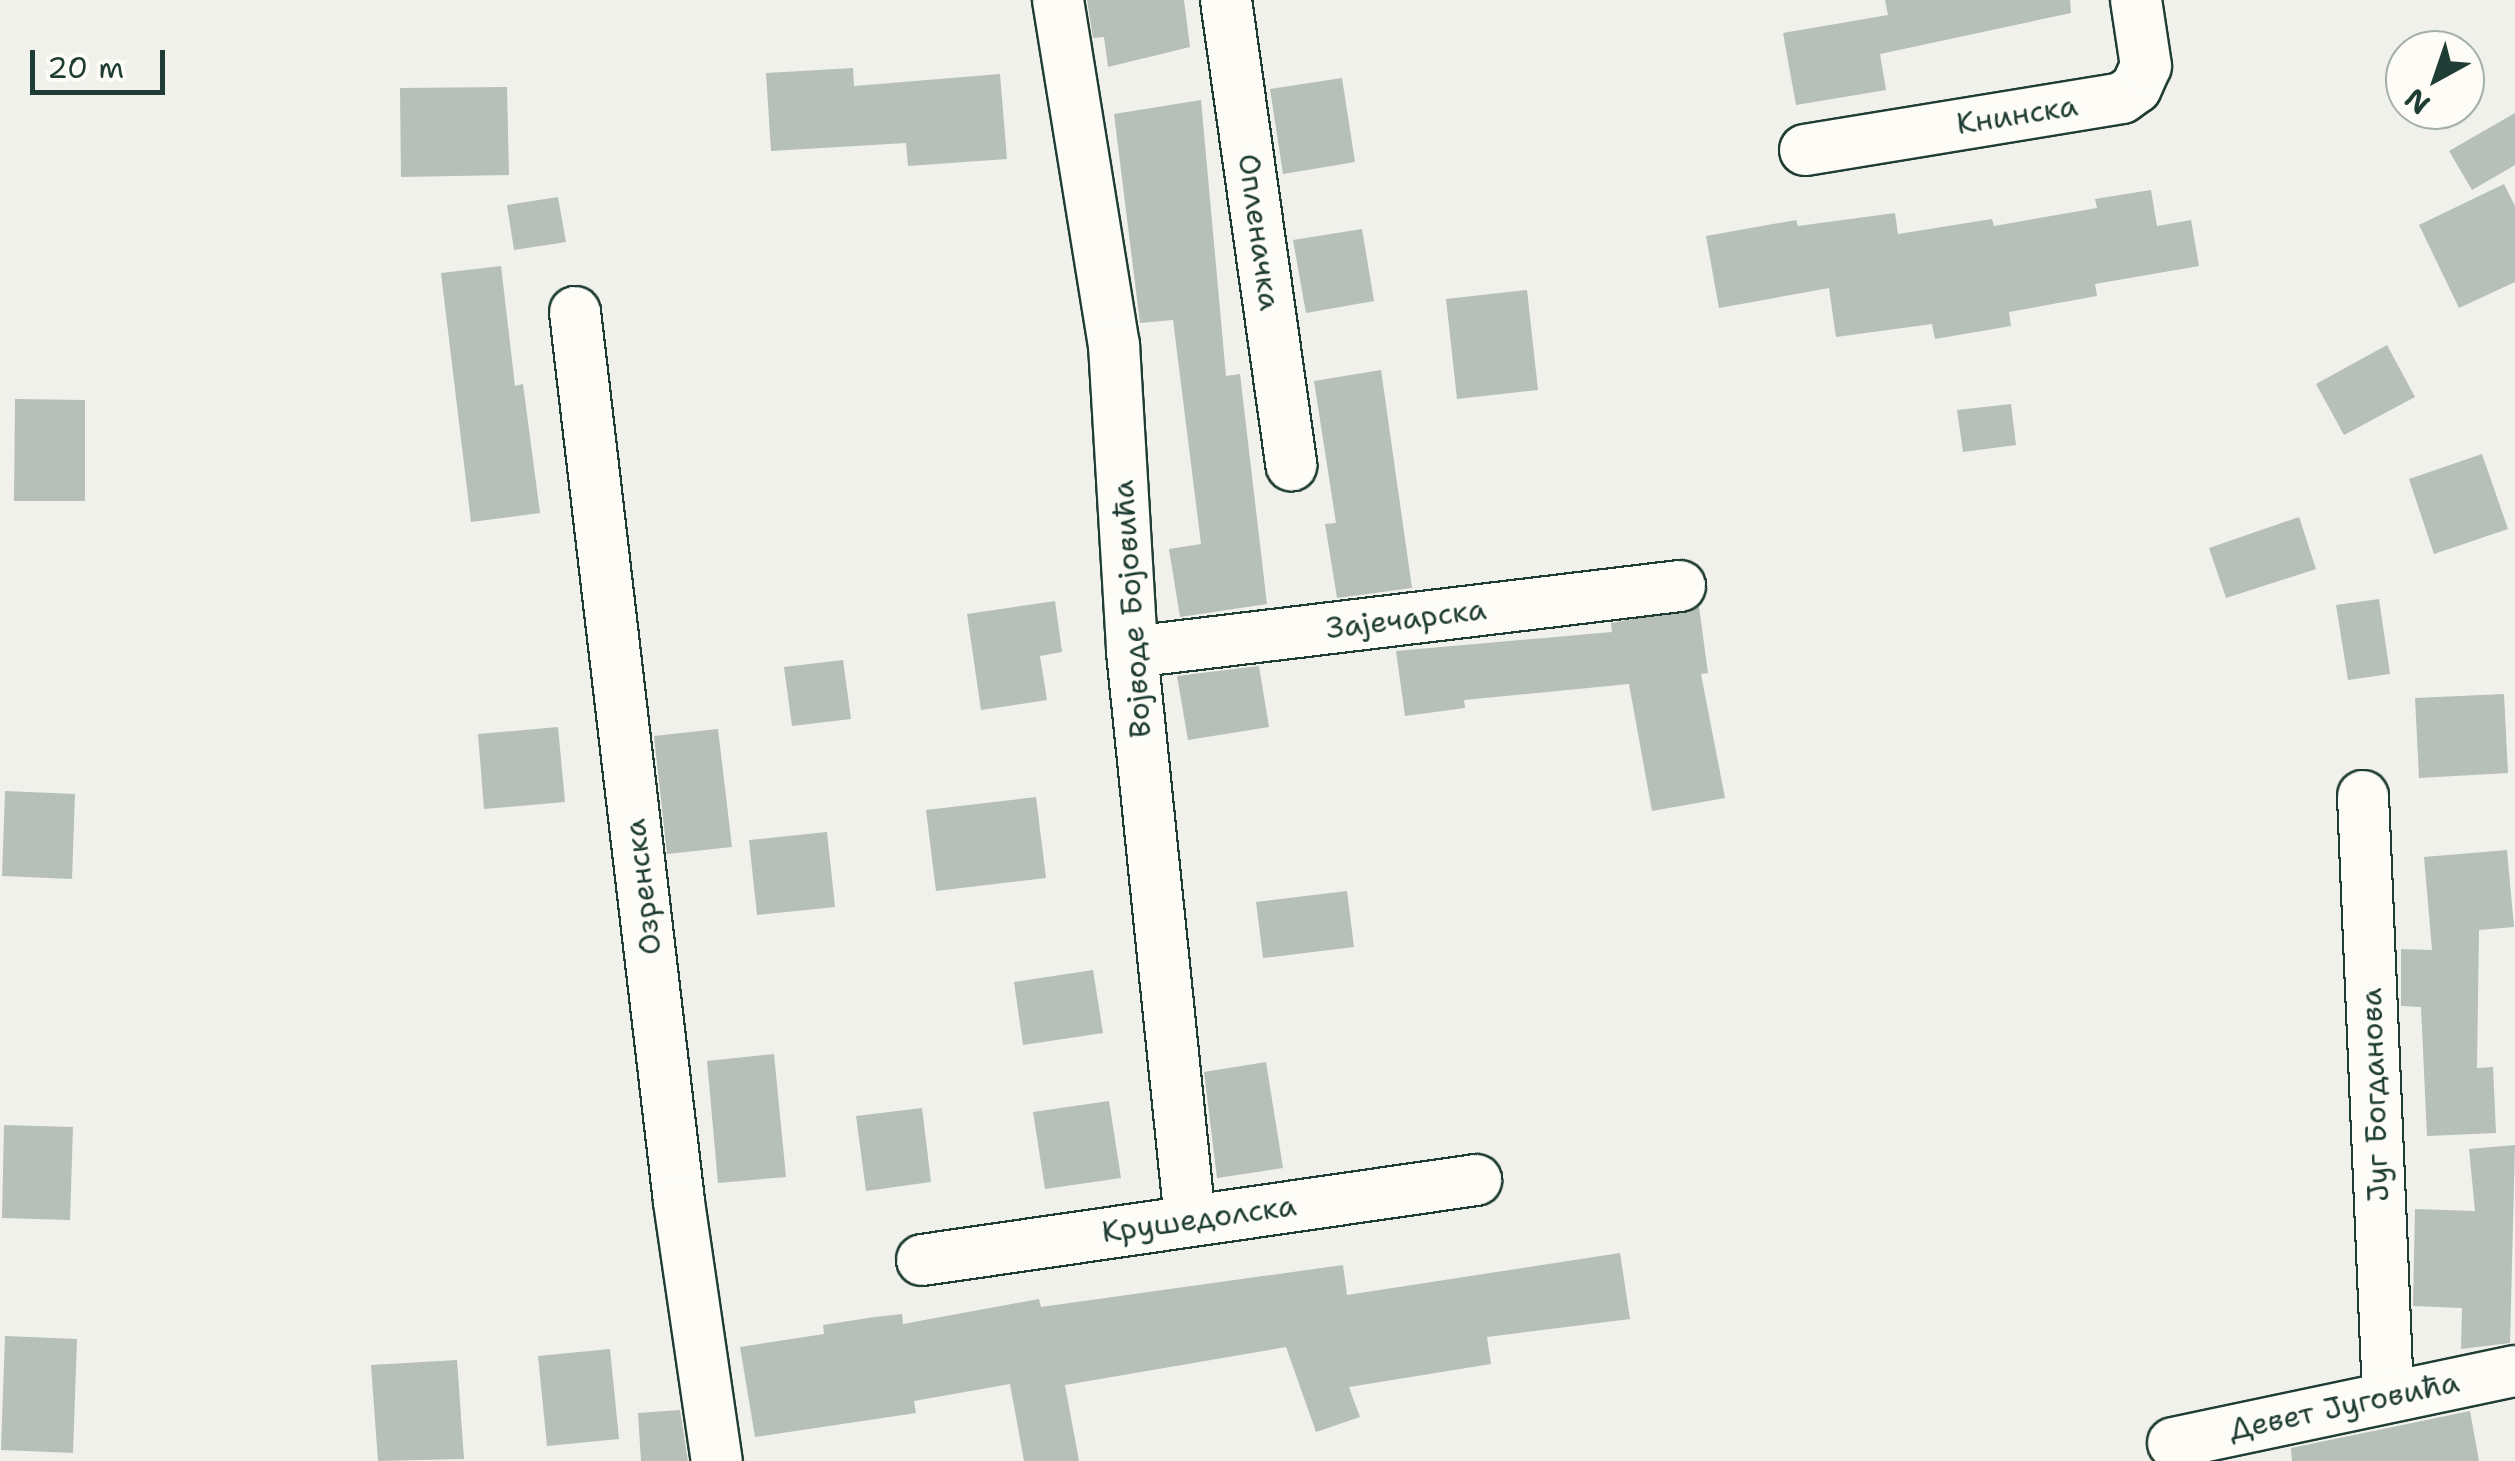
<!DOCTYPE html>
<html>
<head>
<meta charset="utf-8">
<style>
	body { margin:0 }
	#map { position:relative; width:2515px; height:1461px; overflow:hidden; background:#f0f1eb; font-family:"Shantell Sans",sans-serif }
	div>[style] { position:absolute }
	[style*='--x'] { left:calc(var(--x)*1px); top:calc(var(--y)*1px); width:calc(var(--w)*1px); rotate:calc(var(--a)*1deg) }
	.building>* { inset:0; background:#b6bfb8 }
	.roads { filter:drop-shadow(2px 0 #1f3d34) drop-shadow(-2px 0 #1f3d34) drop-shadow(0 2px #1f3d34) drop-shadow(0 -2px #1f3d34) }
	.minor>* { height:50px; margin:-25px; padding:0 25px; transform-origin:25px; border-radius:25px; background:#fdfcf7 }
	span { translate:-50% -50%; white-space:nowrap; text-align:center; line-height:1.15; -webkit-text-stroke:8px #fdfcf7; paint-order:stroke }
	.street-label { font-size:30px; color:#1f3d34 }
	.north { position:absolute; left:2385px; top:30px; width:100px; height:100px; box-sizing:border-box; background:#fdfcf7; border:2px solid #a4b0a9; border-radius:50%; rotate:220deg; font-size:28px; font-weight:700; line-height:40px; text-align:center; color:#1f3d34 }
	.north::after { content:''; display:block; margin:auto; width:35px; height:45px; background:#1f3d34; clip-path:polygon(50% 0,100% 100%,50% 72%,0 100%) }
	.scale { position:absolute; left:30px; top:50px; width:135px; height:45px; box-sizing:border-box; border:5px solid #1f3d34; border-top:0; padding-left:12px; font-size:30px; line-height:35px; white-space:nowrap; color:#1f3d34; -webkit-text-stroke:8px #fdfcf7; paint-order:stroke }
</style>
</head>
<body>
<div id="map">
	<div class="building">
		<i style="clip-path:polygon(1087px 0,1184px 0,1190px 47px,1108px 67px,1104px 37px,1093px 38px)"></i>
		<i style="clip-path:polygon(1885px 0,2070px 0,2071px 13px,1880px 54px,1886px 90px,1796px 105px,1783px 33px,1888px 15px)"></i>
		<i style="clip-path:polygon(853px 68px,854px 86px,1000px 74px,1007px 159px,908px 166px,906px 143px,771px 151px,766px 73px)"></i>
		<i style="clip-path:polygon(1342px 78px,1355px 162px,1283px 174px,1270px 89px)"></i>
		<i style="clip-path:polygon(507px 87px,509px 175px,401px 177px,400px 88px)"></i>
		<i style="clip-path:polygon(1201px 100px,1226px 376px,1240px 374px,1267px 604px,1180px 617px,1169px 549px,1201px 544px,1173px 320px,1140px 323px,1114px 114px)"></i>
		<i style="clip-path:polygon(2515px 113px,2515px 165px,2472px 190px,2449px 151px)"></i>
		<i style="clip-path:polygon(2504px 184px,2515px 206px,2515px 282px,2459px 308px,2419px 225px)"></i>
		<i style="clip-path:polygon(2151px 190px,2157px 226px,2191px 220px,2199px 266px,2095px 284px,2097px 296px,2009px 312px,2011px 326px,1935px 339px,1932px 324px,1836px 337px,1829px 288px,1719px 308px,1706px 236px,1796px 220px,1798px 226px,1895px 213px,1898px 234px,1992px 219px,1994px 226px,2097px 208px,2095px 199px)"></i>
		<i style="clip-path:polygon(558px 197px,566px 242px,514px 250px,507px 205px)"></i>
		<i style="clip-path:polygon(1362px 229px,1374px 301px,1306px 313px,1293px 240px)"></i>
		<i style="clip-path:polygon(501px 266px,515px 386px,523px 384px,540px 513px,471px 522px,441px 273px)"></i>
		<i style="clip-path:polygon(1527px 290px,1538px 390px,1457px 399px,1446px 299px)"></i>
		<i style="clip-path:polygon(2387px 345px,2415px 397px,2344px 435px,2316px 384px)"></i>
		<i style="clip-path:polygon(1381px 370px,1412px 588px,1337px 598px,1325px 524px,1336px 523px,1314px 381px)"></i>
		<i style="clip-path:polygon(15px 399px,85px 400px,85px 501px,14px 501px)"></i>
		<i style="clip-path:polygon(2011px 404px,2016px 445px,1963px 452px,1957px 410px)"></i>
		<i style="clip-path:polygon(2482px 454px,2508px 529px,2434px 554px,2409px 479px)"></i>
		<i style="clip-path:polygon(2299px 517px,2316px 569px,2226px 598px,2209px 548px)"></i>
		<i style="clip-path:polygon(2379px 599px,2390px 674px,2348px 680px,2336px 605px)"></i>
		<i style="clip-path:polygon(1055px 601px,1062px 652px,1040px 656px,1047px 700px,981px 710px,967px 614px)"></i>
		<i style="clip-path:polygon(1699px 607px,1708px 673px,1701px 674px,1725px 798px,1652px 811px,1629px 684px,1464px 700px,1465px 708px,1405px 716px,1396px 651px,1612px 632px,1611px 623px)"></i>
		<i style="clip-path:polygon(843px 660px,851px 719px,792px 726px,784px 667px)"></i>
		<i style="clip-path:polygon(1259px 666px,1269px 727px,1188px 740px,1177px 676px)"></i>
		<i style="clip-path:polygon(2504px 694px,2508px 773px,2419px 778px,2415px 698px)"></i>
		<i style="clip-path:polygon(558px 727px,565px 802px,484px 809px,478px 734px)"></i>
		<i style="clip-path:polygon(718px 729px,732px 847px,667px 854px,654px 736px)"></i>
		<i style="clip-path:polygon(5px 791px,75px 794px,72px 879px,2px 876px)"></i>
		<i style="clip-path:polygon(1036px 797px,1046px 878px,936px 891px,926px 810px)"></i>
		<i style="clip-path:polygon(827px 832px,835px 907px,757px 915px,749px 840px)"></i>
		<i style="clip-path:polygon(2507px 850px,2514px 927px,2479px 930px,2477px 1068px,2493px 1067px,2496px 1133px,2427px 1136px,2421px 1007px,2401px 1006px,2401px 949px,2432px 950px,2424px 857px)"></i>
		<i style="clip-path:polygon(1347px 891px,1354px 947px,1263px 958px,1256px 902px)"></i>
		<i style="clip-path:polygon(1093px 970px,1103px 1033px,1023px 1045px,1014px 982px)"></i>
		<i style="clip-path:polygon(774px 1054px,786px 1177px,718px 1183px,707px 1061px)"></i>
		<i style="clip-path:polygon(1266px 1062px,1283px 1168px,1217px 1178px,1204px 1072px)"></i>
		<i style="clip-path:polygon(1109px 1101px,1121px 1178px,1045px 1189px,1033px 1112px)"></i>
		<i style="clip-path:polygon(922px 1108px,931px 1182px,866px 1191px,856px 1116px)"></i>
		<i style="clip-path:polygon(4px 1125px,73px 1127px,70px 1220px,2px 1218px)"></i>
		<i style="clip-path:polygon(2515px 1145px,2510px 1343px,2461px 1349px,2462px 1308px,2413px 1306px,2415px 1209px,2475px 1211px,2469px 1149px)"></i>
		<i style="clip-path:polygon(1620px 1253px,1630px 1319px,1487px 1337px,1491px 1364px,1349px 1387px,1360px 1417px,1316px 1432px,1286px 1347px,1065px 1385px,1079px 1461px,1024px 1461px,1010px 1384px,914px 1401px,916px 1413px,755px 1437px,740px 1347px,824px 1334px,823px 1325px,875px 1317px,902px 1314px,903px 1324px,1039px 1299px,1041px 1307px,1343px 1265px,1347px 1295px)"></i>
		<i style="clip-path:polygon(5px 1336px,77px 1339px,73px 1453px,1px 1450px)"></i>
		<i style="clip-path:polygon(610px 1349px,619px 1439px,547px 1446px,538px 1356px)"></i>
		<i style="clip-path:polygon(457px 1360px,464px 1459px,378px 1461px,371px 1365px)"></i>
		<i style="clip-path:polygon(680px 1410px,688px 1461px,641px 1461px,638px 1413px)"></i>
		<i style="clip-path:polygon(2470px 1411px,2479px 1461px,2292px 1461px,2291px 1448px)"></i>
	</div>
	<div class="roads">
		<div class="minor">
			<i style="--x:1058;--y:0;--w:350;--a:80.8"></i>
			<i style="--x:1114;--y:345;--w:308;--a:86.6"></i>
			<i style="--x:1132;--y:652;--w:571;--a:84.17"></i>
			<i style="--x:1226;--y:0;--w:470;--a:82"></i>
			<i style="--x:1805;--y:150;--w:321;--a:-9.3"></i>
			<i style="--x:2122;--y:98;--w:17;--a:-36"></i>
			<i style="--x:2136;--y:88;--w:24;--a:-66"></i>
			<i style="--x:2146;--y:66;--w:67;--a:-98.6"></i>
			<i style="--x:575;--y:312;--w:896;--a:83.33"></i>
			<i style="--x:679;--y:1202;--w:262;--a:81.7"></i>
			<i style="--x:1132;--y:652;--w:552;--a:-6.87"></i>
			<i style="--x:2363;--y:796;--w:600;--a:87.61"></i>
			<i style="--x:922;--y:1260;--w:560;--a:-8.22"></i>
			<i style="--x:2173;--y:1443;--w:349;--a:-11.9"></i>
		</div>
	</div>
	<div class="street-label">
		<span style="left:2017px;top:115px;rotate:-9deg">Книнска</span>
		<span style="left:1259px;top:232px;rotate:82deg">Опленачка</span>
		<span style="left:1132px;top:609px;rotate:-94deg">Војводе Бојовића</span>
		<span style="left:1406px;top:619px;rotate:-7deg">Зајечарска</span>
		<span style="left:643px;top:887px;rotate:-97deg">Озренска</span>
		<span style="left:2375px;top:1095px;rotate:-92deg">Југ Богданова</span>
		<span style="left:1199px;top:1219px;rotate:-8deg">Крушедолска</span>
		<span style="left:2344px;top:1406px;rotate:-12deg">Девет Југовића</span>
	</div>
	<div class="north">N</div>
	<div class="scale">20 m</div>
</div>
</body>
</html>
